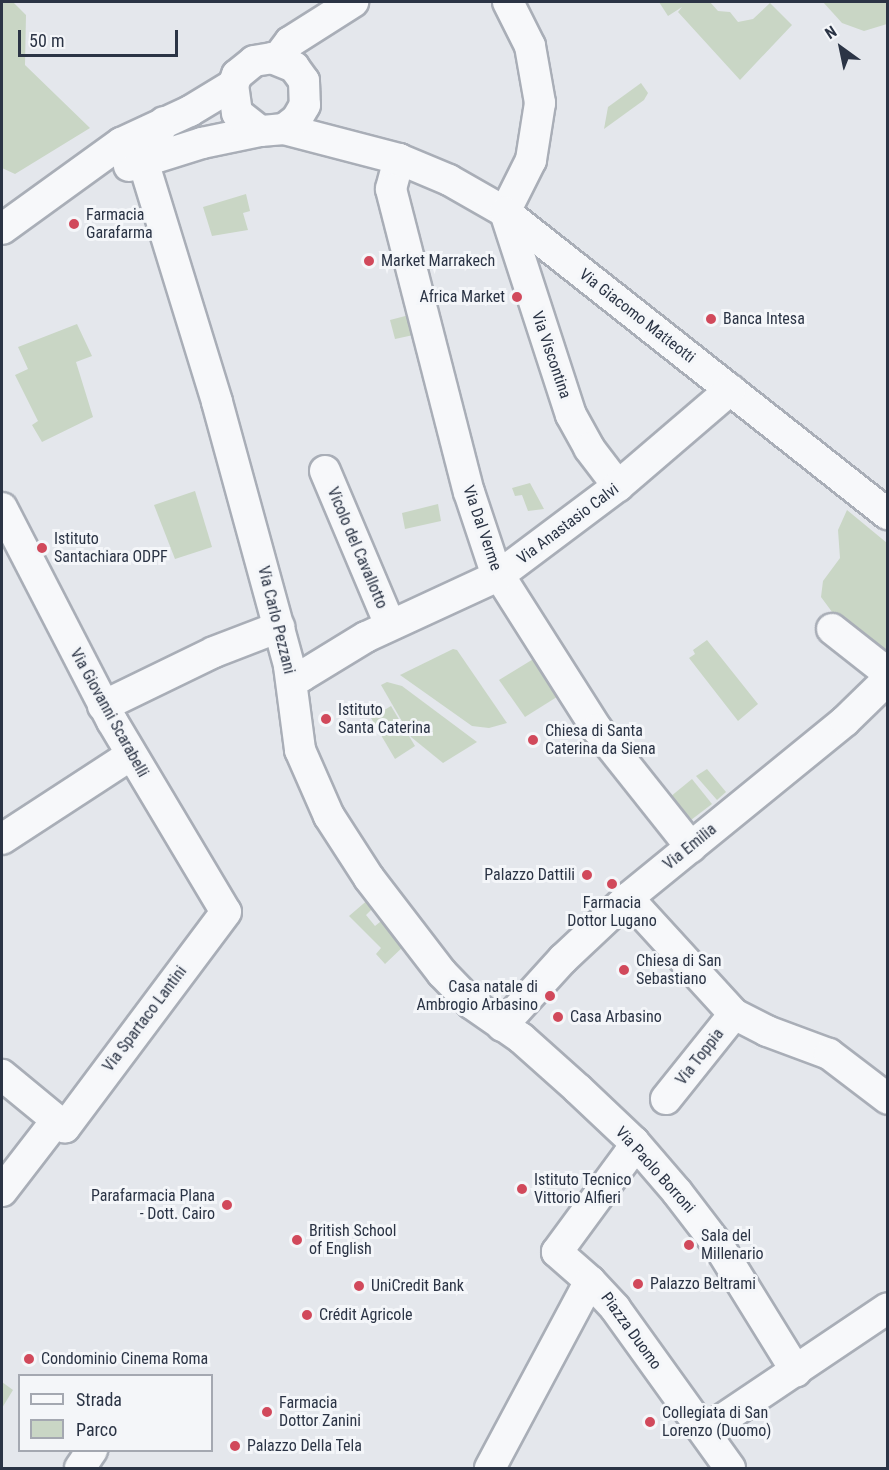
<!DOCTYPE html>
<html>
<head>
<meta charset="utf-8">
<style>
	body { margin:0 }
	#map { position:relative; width:889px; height:1470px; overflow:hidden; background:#e4e7ec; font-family:"Roboto Condensed",sans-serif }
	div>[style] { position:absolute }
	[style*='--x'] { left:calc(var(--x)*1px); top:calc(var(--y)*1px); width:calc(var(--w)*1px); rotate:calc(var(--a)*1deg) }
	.green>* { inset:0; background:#c9d6c5 }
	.roads { filter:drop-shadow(2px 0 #a9aeb7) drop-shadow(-2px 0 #a9aeb7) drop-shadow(0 2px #a9aeb7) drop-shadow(0 -2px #a9aeb7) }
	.minor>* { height:30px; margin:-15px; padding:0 15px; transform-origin:15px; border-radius:15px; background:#f7f8fa }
	.dots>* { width:16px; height:16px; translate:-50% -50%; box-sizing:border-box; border:3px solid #f4f6f9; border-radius:50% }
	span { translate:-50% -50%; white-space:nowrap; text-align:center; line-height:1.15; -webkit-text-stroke:6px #f4f6f9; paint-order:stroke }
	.poi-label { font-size:16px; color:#2b3445 }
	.left { translate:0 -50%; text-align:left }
	.right { translate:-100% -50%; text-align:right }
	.street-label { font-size:16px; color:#2b3445 }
	.frame { position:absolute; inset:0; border:3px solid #2b3445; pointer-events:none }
	.legend { position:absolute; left:18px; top:1374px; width:195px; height:78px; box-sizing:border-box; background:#f4f6f9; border:2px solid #a4a8b1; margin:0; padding:8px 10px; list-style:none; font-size:18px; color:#2b3445 }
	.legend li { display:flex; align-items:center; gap:12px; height:30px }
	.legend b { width:30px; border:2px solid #a4a8b1 }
	.north { position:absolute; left:811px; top:18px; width:60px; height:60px; -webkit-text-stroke:4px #f4f6f9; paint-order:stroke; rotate:327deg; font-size:16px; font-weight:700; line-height:24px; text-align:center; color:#2b3445 }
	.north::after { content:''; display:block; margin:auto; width:21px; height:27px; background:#2b3445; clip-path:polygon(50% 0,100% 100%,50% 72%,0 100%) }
	.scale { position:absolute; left:18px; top:30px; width:160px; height:27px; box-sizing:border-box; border:3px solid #2b3445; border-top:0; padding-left:8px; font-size:18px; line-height:21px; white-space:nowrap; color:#2b3445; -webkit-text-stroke:4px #f4f6f9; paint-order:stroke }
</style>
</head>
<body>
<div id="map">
	<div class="green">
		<i style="clip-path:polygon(2px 2px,13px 2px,26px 15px,25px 65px,90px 128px,15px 174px,2px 168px)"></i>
		<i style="clip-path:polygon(659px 2px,710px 2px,718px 11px,730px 12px,738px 22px,753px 19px,770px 3px,792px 25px,740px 80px,678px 12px,682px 7px,668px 16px)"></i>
		<i style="clip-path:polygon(823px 2px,887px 2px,887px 24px,864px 31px,842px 23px)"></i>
		<i style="clip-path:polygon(641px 83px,648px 93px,644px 100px,604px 129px,608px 107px)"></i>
		<i style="clip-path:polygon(246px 194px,250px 211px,243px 213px,248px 230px,212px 236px,203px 207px)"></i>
		<i style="clip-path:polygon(413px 314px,418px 334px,395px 339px,390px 320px)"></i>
		<i style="clip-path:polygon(77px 324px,92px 356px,76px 362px,93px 417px,42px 442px,32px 425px,38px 421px,15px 375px,28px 369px,18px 347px)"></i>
		<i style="clip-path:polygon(530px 483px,544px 509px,528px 511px,522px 495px,515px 496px,512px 488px)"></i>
		<i style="clip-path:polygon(195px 491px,212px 547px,175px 559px,154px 505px)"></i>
		<i style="clip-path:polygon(438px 504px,441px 521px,405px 529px,402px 513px)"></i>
		<i style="clip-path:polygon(847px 510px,887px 543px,888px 647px,883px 654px,835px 616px,821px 597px,823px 581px,840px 558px,838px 530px)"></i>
		<i style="clip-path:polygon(707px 640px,758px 704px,738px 721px,689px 658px,695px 654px,693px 650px)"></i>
		<i style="clip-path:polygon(453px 649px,457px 650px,507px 723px,489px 728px,472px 726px,400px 675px)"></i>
		<i style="clip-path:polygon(535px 658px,560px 695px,525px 717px,499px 680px)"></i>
		<i style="clip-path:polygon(387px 682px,402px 686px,477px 742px,443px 763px,411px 737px,381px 685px)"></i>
		<i style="clip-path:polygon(391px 706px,415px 746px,395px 759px,371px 718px)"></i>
		<i style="clip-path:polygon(707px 769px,726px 792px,717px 800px,696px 776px)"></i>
		<i style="clip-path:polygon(692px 779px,712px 804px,691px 820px,670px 797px)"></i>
		<i style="clip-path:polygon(370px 898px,375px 906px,366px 915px,375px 926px,385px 918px,406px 944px,385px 964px,376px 954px,381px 948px,349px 916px)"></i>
		<i style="clip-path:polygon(2px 1382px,13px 1390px,2px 1408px)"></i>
	</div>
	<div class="roads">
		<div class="minor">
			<i style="--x:508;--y:2;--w:49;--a:63.4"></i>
			<i style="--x:530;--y:46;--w:58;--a:80"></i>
			<i style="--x:540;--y:103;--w:58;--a:99"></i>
			<i style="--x:531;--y:160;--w:58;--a:116.6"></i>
			<i style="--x:505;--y:212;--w:213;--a:72"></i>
			<i style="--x:571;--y:415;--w:38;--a:61"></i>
			<i style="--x:589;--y:448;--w:48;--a:52.7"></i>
			<i style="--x:277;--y:59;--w:21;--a:-53"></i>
			<i style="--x:290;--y:42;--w:75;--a:-32.4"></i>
			<i style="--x:164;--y:122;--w:44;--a:118.3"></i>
			<i style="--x:143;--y:161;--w:252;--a:72.9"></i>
			<i style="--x:217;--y:402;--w:274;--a:74.7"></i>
			<i style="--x:289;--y:666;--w:85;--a:82.5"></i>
			<i style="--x:300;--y:750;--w:72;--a:66.3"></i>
			<i style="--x:329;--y:816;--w:74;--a:57.2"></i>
			<i style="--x:369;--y:878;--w:120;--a:52.5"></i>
			<i style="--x:442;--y:973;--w:43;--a:45.9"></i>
			<i style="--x:472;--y:1004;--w:60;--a:34.8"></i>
			<i style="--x:521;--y:1038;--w:76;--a:41.8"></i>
			<i style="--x:578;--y:1089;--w:77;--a:43.4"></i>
			<i style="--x:634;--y:1142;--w:66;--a:49.3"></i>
			<i style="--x:677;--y:1192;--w:71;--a:52.5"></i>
			<i style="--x:720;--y:1248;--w:145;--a:58.3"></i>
			<i style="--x:284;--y:129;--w:119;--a:14.6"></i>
			<i style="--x:399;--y:159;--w:54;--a:22.8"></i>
			<i style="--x:449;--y:180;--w:64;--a:29.7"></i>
			<i style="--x:505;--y:212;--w:488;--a:38.3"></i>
			<i style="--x:399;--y:159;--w:31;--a:105"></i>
			<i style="--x:391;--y:189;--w:313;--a:75.6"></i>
			<i style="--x:469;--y:492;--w:79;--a:71.6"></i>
			<i style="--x:494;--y:567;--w:192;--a:57.6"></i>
			<i style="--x:597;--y:729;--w:151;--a:51.5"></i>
			<i style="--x:129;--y:166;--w:77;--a:-17.5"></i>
			<i style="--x:202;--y:143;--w:59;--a:-11.7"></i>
			<i style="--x:2;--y:229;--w:147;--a:-35.9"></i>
			<i style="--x:121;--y:143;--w:76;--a:-24.9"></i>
			<i style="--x:190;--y:111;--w:50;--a:-31.2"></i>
			<i style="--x:233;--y:85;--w:11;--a:-68"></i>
			<i style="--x:237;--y:75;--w:22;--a:-39"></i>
			<i style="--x:254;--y:61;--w:18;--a:-9"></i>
			<i style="--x:272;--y:58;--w:24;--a:22"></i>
			<i style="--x:294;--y:67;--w:17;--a:54"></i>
			<i style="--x:304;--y:81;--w:24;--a:88"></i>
			<i style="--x:305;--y:105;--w:16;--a:120"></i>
			<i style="--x:297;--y:119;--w:16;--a:142"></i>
			<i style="--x:284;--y:129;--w:24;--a:175"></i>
			<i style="--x:260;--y:131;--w:29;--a:-142"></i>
			<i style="--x:237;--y:113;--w:28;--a:-98"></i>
			<i style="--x:325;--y:471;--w:167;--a:67.1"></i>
			<i style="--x:2;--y:508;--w:240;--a:62.7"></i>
			<i style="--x:112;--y:721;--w:222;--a:59.2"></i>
			<i style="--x:226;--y:912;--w:269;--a:126.8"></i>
			<i style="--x:65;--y:1127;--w:82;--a:-140.5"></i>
			<i style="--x:832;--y:629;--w:71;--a:38.2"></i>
			<i style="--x:291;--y:678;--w:11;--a:-10"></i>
			<i style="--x:302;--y:676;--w:75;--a:-31.4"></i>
			<i style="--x:366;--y:637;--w:145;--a:-24.8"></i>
			<i style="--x:498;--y:576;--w:150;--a:-36.9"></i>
			<i style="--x:618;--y:486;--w:148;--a:-40.6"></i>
			<i style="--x:103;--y:706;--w:123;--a:-25.9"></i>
			<i style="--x:214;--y:652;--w:70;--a:-21"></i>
			<i style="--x:2;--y:839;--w:154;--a:-33.1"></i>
			<i style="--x:628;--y:898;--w:157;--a:47.6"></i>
			<i style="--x:734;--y:1014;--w:37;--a:27"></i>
			<i style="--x:767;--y:1031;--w:66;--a:20.4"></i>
			<i style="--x:829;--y:1054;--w:74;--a:37.3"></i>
			<i style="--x:502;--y:1026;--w:91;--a:-47.7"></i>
			<i style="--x:563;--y:959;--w:89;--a:-43.2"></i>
			<i style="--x:628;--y:898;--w:280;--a:-39.2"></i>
			<i style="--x:845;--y:721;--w:60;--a:-44.3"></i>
			<i style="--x:666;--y:1099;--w:109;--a:-51.3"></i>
			<i style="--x:2;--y:1191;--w:88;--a:-52.4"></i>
			<i style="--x:590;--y:1281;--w:44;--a:-138.7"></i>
			<i style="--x:557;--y:1252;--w:122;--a:-53.7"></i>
			<i style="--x:629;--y:1154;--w:13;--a:-67"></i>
			<i style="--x:705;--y:1431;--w:220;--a:-33.9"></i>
			<i style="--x:80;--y:1468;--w:22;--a:-56"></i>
			<i style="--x:490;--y:1468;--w:212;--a:-61.9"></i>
			<i style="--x:590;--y:1281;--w:37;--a:47"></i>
			<i style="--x:615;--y:1308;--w:197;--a:54.3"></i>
		</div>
	</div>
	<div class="dots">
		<i style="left:74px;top:224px;background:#d1495b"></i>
		<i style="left:369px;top:261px;background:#d1495b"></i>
		<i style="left:517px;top:297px;background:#d1495b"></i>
		<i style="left:711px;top:319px;background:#d1495b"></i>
		<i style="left:42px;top:548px;background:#d1495b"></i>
		<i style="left:326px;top:719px;background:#d1495b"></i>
		<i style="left:533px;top:740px;background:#d1495b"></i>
		<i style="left:587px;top:875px;background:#d1495b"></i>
		<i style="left:612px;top:884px;background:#d1495b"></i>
		<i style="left:624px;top:970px;background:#d1495b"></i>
		<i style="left:550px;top:996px;background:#d1495b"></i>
		<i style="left:558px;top:1017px;background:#d1495b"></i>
		<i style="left:522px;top:1189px;background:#d1495b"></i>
		<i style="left:227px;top:1205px;background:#d1495b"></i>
		<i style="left:297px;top:1240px;background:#d1495b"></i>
		<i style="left:689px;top:1245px;background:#d1495b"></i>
		<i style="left:638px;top:1284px;background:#d1495b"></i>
		<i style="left:359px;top:1286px;background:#d1495b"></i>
		<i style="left:307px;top:1315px;background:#d1495b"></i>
		<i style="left:29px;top:1359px;background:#d1495b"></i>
		<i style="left:267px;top:1412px;background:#d1495b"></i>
		<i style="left:650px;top:1422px;background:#d1495b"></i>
		<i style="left:235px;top:1446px;background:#d1495b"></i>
	</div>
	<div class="poi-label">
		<span class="left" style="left:86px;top:224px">Farmacia<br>Garafarma</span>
		<span class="left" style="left:381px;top:261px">Market Marrakech</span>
		<span class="right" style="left:505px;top:297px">Africa Market</span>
		<span class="left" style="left:723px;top:319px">Banca Intesa</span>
		<span class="left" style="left:54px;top:548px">Istituto<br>Santachiara ODPF</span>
		<span class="left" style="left:338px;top:719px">Istituto<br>Santa Caterina</span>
		<span class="left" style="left:545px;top:740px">Chiesa di Santa<br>Caterina da Siena</span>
		<span class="right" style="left:575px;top:875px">Palazzo Dattili</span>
		<span style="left:612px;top:912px">Farmacia<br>Dottor Lugano</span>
		<span class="left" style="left:636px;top:970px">Chiesa di San<br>Sebastiano</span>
		<span class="right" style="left:538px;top:996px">Casa natale di<br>Ambrogio Arbasino</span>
		<span class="left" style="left:570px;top:1017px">Casa Arbasino</span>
		<span class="left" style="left:534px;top:1189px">Istituto Tecnico<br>Vittorio Alfieri</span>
		<span class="right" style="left:215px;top:1205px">Parafarmacia Plana<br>- Dott. Cairo</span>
		<span class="left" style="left:309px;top:1240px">British School<br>of English</span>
		<span class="left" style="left:701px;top:1245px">Sala del<br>Millenario</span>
		<span class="left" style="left:650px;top:1284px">Palazzo Beltrami</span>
		<span class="left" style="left:371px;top:1286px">UniCredit Bank</span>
		<span class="left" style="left:319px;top:1315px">Crédit Agricole</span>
		<span class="left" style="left:41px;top:1359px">Condominio Cinema Roma</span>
		<span class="left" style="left:279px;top:1412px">Farmacia<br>Dottor Zanini</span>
		<span class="left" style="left:662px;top:1422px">Collegiata di San<br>Lorenzo (Duomo)</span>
		<span class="left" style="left:247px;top:1446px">Palazzo Della Tela</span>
	</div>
	<div class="street-label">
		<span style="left:637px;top:316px;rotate:38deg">Via Giacomo Matteotti</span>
		<span style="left:551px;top:355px;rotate:71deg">Via Viscontina</span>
		<span style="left:568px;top:524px;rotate:-37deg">Via Anastasio Calvi</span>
		<span style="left:482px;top:528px;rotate:71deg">Via Dal Verme</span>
		<span style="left:357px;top:548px;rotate:67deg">Vicolo del Cavallotto</span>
		<span style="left:276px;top:620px;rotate:76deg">Via Carlo Pezzani</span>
		<span style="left:109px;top:713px;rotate:61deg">Via Giovanni Scarabelli</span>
		<span style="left:690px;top:847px;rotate:-39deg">Via Emilia</span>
		<span style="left:145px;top:1019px;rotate:-53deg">Via Spartaco Lantini</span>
		<span style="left:700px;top:1057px;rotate:-52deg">Via Toppia</span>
		<span style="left:655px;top:1170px;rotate:48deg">Via Paolo Borroni</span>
		<span style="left:631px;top:1331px;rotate:54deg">Piazza Duomo</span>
	</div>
	<div class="frame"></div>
	<ul class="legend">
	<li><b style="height:8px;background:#f7f8fa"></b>Strada</li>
	<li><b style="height:16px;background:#c9d6c5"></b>Parco</li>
	</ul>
	<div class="north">N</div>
	<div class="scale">50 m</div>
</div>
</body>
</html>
